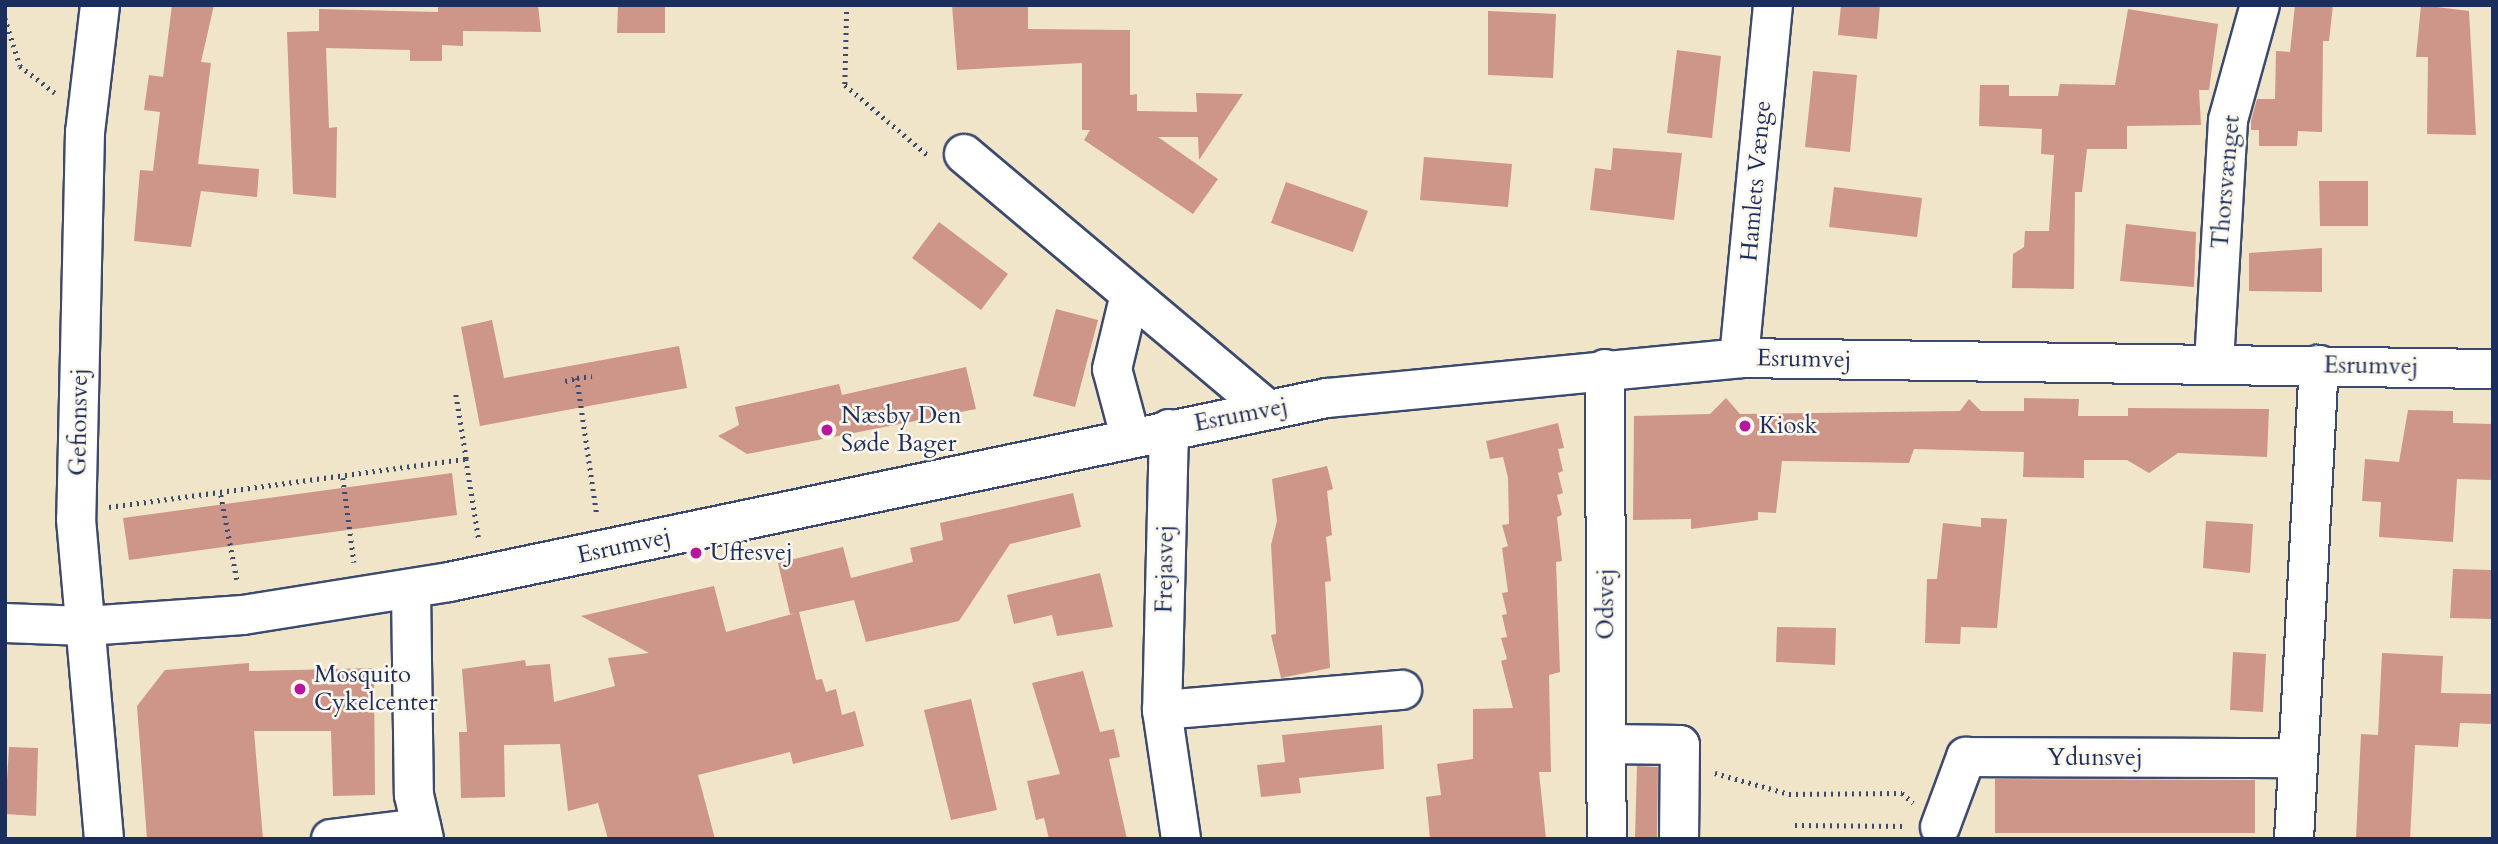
<!DOCTYPE html>
<html>
<head>
<meta charset="utf-8">
<style>
	body { margin:0 }
	#map { position:relative; width:2498px; height:844px; overflow:hidden; background:#f0e5c9; font-family:Cardo,serif }
	div>[style] { position:absolute }
	[style*='--x'] { left:calc(var(--x)*1px); top:calc(var(--y)*1px); width:calc(var(--w)*1px); rotate:calc(var(--a)*1deg) }
	.building>* { inset:0; background:#ce9589 }
	.path>* { height:4.5px; margin-top:-2.25px; transform-origin:0; background:repeating-linear-gradient(90deg,#3b4a6e 0 2px,transparent 0 7px) }
	.roads { filter:drop-shadow(2px 0 #3b4a6e) drop-shadow(-2px 0 #3b4a6e) drop-shadow(0 2px #3b4a6e) drop-shadow(0 -2px #3b4a6e) }
	.minor>* { height:38px; margin:-19px; padding:0 19px; transform-origin:19px; border-radius:19px; background:#fff }
	.major>* { height:38px; margin:-19px; padding:0 19px; transform-origin:19px; border-radius:19px; background:#fff }
	.dots>* { width:19px; height:19px; translate:-50% -50%; box-sizing:border-box; border:4px solid #fbf7ec; border-radius:50% }
	span { translate:-50% -50%; white-space:nowrap; text-align:center; line-height:1.15; -webkit-text-stroke:5px #fbf7ec; paint-order:stroke }
	.street-label { font-size:24px; color:#1b2f5e }
	.poi-label { font-size:24px; color:#1b2f5e }
	.left { translate:0 -50%; text-align:left }
	.frame { position:absolute; inset:0; border:7px solid #1b2f5e; pointer-events:none }
</style>
</head>
<body>
<div id="map">
	<div class="building">
		<i style="clip-path:polygon(172px 5px,214px 5px,201px 62px,211px 63px,198px 164px,259px 169px,257px 197px,201px 191px,191px 247px,134px 241px,140px 170px,153px 171px,160px 112px,144px 110px,149px 75px,163px 77px)"></i>
		<i style="clip-path:polygon(438px 5px,538px 5px,541px 32px,463px 31px,463px 46px,442px 45px,442px 61px,410px 61px,410px 50px,326px 48px,329px 128px,337px 127px,336px 198px,293px 194px,287px 32px,319px 31px,319px 9px,438px 12px)"></i>
		<i style="clip-path:polygon(618px 5px,665px 5px,665px 33px,617px 33px)"></i>
		<i style="clip-path:polygon(952px 5px,1028px 5px,1028px 29px,1130px 30px,1130px 95px,1137px 94px,1137px 111px,1197px 112px,1196px 93px,1243px 94px,1199px 160px,1198px 137px,1158px 137px,1218px 179px,1193px 214px,1084px 140px,1090px 130px,1082px 130px,1082px 63px,957px 70px)"></i>
		<i style="clip-path:polygon(1841px 5px,1880px 5px,1877px 39px,1838px 35px)"></i>
		<i style="clip-path:polygon(2295px 5px,2333px 5px,2329px 41px,2323px 41px,2322px 132px,2298px 131px,2297px 146px,2259px 146px,2259px 130px,2251px 130px,2251px 121px,2257px 99px,2275px 99px,2276px 51px,2290px 52px)"></i>
		<i style="clip-path:polygon(2421px 5px,2469px 11px,2476px 135px,2427px 134px,2428px 57px,2416px 57px)"></i>
		<i style="clip-path:polygon(2128px 9px,2218px 24px,2209px 90px,2199px 90px,2201px 125px,2127px 126px,2127px 149px,2087px 149px,2082px 192px,2075px 192px,2074px 289px,2012px 288px,2013px 254px,2024px 247px,2025px 231px,2049px 231px,2054px 155px,2041px 154px,2042px 129px,1979px 126px,1980px 85px,2009px 85px,2009px 96px,2058px 96px,2060px 84px,2115px 85px)"></i>
		<i style="clip-path:polygon(1488px 11px,1556px 14px,1553px 78px,1488px 75px)"></i>
		<i style="clip-path:polygon(1677px 50px,1721px 56px,1712px 138px,1667px 133px)"></i>
		<i style="clip-path:polygon(1813px 71px,1857px 75px,1850px 152px,1805px 147px)"></i>
		<i style="clip-path:polygon(1613px 148px,1682px 153px,1674px 220px,1590px 210px,1595px 168px,1611px 170px)"></i>
		<i style="clip-path:polygon(1424px 157px,1512px 164px,1508px 207px,1420px 200px)"></i>
		<i style="clip-path:polygon(2319px 181px,2368px 181px,2368px 226px,2320px 226px)"></i>
		<i style="clip-path:polygon(1286px 182px,1368px 211px,1353px 252px,1271px 223px)"></i>
		<i style="clip-path:polygon(1834px 187px,1922px 198px,1917px 237px,1829px 227px)"></i>
		<i style="clip-path:polygon(939px 222px,1008px 274px,981px 310px,912px 258px)"></i>
		<i style="clip-path:polygon(2126px 224px,2196px 232px,2194px 287px,2120px 281px)"></i>
		<i style="clip-path:polygon(2322px 248px,2322px 292px,2249px 291px,2249px 253px)"></i>
		<i style="clip-path:polygon(1056px 309px,1098px 320px,1075px 407px,1033px 396px)"></i>
		<i style="clip-path:polygon(492px 320px,504px 378px,679px 346px,687px 388px,480px 426px,461px 327px)"></i>
		<i style="clip-path:polygon(966px 367px,976px 409px,747px 454px,718px 436px,739px 425px,735px 407px,839px 384px,842px 395px)"></i>
		<i style="clip-path:polygon(1726px 398px,1740px 414px,1960px 411px,1969px 399px,1981px 411px,2024px 411px,2024px 398px,2079px 399px,2078px 416px,2128px 416px,2128px 408px,2269px 409px,2267px 457px,2178px 453px,2149px 473px,2127px 460px,2084px 460px,2084px 478px,2023px 477px,2024px 452px,1914px 449px,1909px 463px,1782px 461px,1776px 513px,1758px 512px,1758px 520px,1691px 529px,1691px 519px,1633px 520px,1634px 416px,1710px 414px)"></i>
		<i style="clip-path:polygon(2408px 410px,2453px 411px,2453px 423px,2493px 424px,2493px 480px,2457px 479px,2453px 542px,2379px 537px,2381px 502px,2362px 501px,2365px 459px,2399px 462px)"></i>
		<i style="clip-path:polygon(1558px 423px,1564px 448px,1558px 449px,1563px 471px,1558px 473px,1563px 493px,1557px 495px,1562px 515px,1557px 517px,1562px 561px,1556px 562px,1560px 672px,1549px 675px,1551px 772px,1539px 772px,1546px 839px,1430px 839px,1426px 797px,1441px 795px,1437px 764px,1473px 759px,1473px 709px,1513px 708px,1501px 661px,1507px 659px,1501px 638px,1507px 637px,1502px 615px,1507px 614px,1502px 593px,1508px 592px,1502px 548px,1508px 546px,1502px 525px,1509px 524px,1508px 478px,1503px 457px,1490px 459px,1486px 441px)"></i>
		<i style="clip-path:polygon(1327px 466px,1333px 489px,1327px 491px,1332px 535px,1326px 537px,1331px 581px,1325px 582px,1330px 668px,1281px 678px,1271px 635px,1276px 634px,1271px 545px,1277px 521px,1272px 479px)"></i>
		<i style="clip-path:polygon(452px 473px,457px 515px,129px 560px,123px 518px)"></i>
		<i style="clip-path:polygon(1073px 493px,1081px 527px,1010px 544px,959px 621px,866px 642px,854px 600px,799px 612px,816px 680px,822px 679px,826px 692px,836px 689px,842px 715px,855px 711px,864px 746px,793px 764px,790px 752px,698px 775px,715px 839px,608px 839px,598px 803px,568px 811px,560px 744px,504px 745px,505px 797px,461px 798px,459px 732px,467px 732px,462px 669px,525px 660px,526px 666px,550px 664px,554px 702px,615px 686px,608px 658px,649px 653px,581px 616px,714px 586px,726px 632px,796px 613px,790px 614px,778px 563px,843px 547px,851px 578px,913px 562px,910px 548px,943px 540px,940px 523px)"></i>
		<i style="clip-path:polygon(1981px 518px,2007px 519px,1997px 628px,1961px 627px,1960px 644px,1925px 643px,1927px 579px,1937px 579px,1943px 523px,1981px 527px)"></i>
		<i style="clip-path:polygon(2206px 521px,2253px 524px,2250px 573px,2203px 568px)"></i>
		<i style="clip-path:polygon(2453px 569px,2492px 570px,2493px 619px,2450px 618px)"></i>
		<i style="clip-path:polygon(1100px 573px,1113px 627px,1057px 636px,1052px 615px,1014px 624px,1007px 595px)"></i>
		<i style="clip-path:polygon(1777px 627px,1836px 628px,1835px 665px,1776px 662px)"></i>
		<i style="clip-path:polygon(2233px 652px,2266px 654px,2263px 712px,2230px 710px)"></i>
		<i style="clip-path:polygon(2382px 653px,2443px 656px,2441px 693px,2493px 694px,2493px 724px,2460px 723px,2458px 747px,2415px 745px,2410px 839px,2356px 839px,2361px 734px,2378px 735px)"></i>
		<i style="clip-path:polygon(249px 663px,249px 671px,374px 668px,375px 795px,333px 796px,331px 731px,254px 731px,263px 839px,147px 839px,137px 706px,165px 670px)"></i>
		<i style="clip-path:polygon(1083px 671px,1100px 732px,1114px 729px,1120px 757px,1109px 759px,1127px 839px,1049px 839px,1044px 818px,1036px 820px,1027px 781px,1060px 774px,1032px 683px)"></i>
		<i style="clip-path:polygon(971px 699px,997px 810px,951px 820px,924px 710px)"></i>
		<i style="clip-path:polygon(1382px 725px,1384px 769px,1299px 778px,1301px 793px,1261px 797px,1257px 765px,1285px 762px,1282px 735px)"></i>
		<i style="clip-path:polygon(9px 747px,38px 748px,36px 816px,5px 814px)"></i>
		<i style="clip-path:polygon(1637px 766px,1658px 767px,1657px 839px,1635px 839px)"></i>
		<i style="clip-path:polygon(1995px 779px,2255px 780px,2255px 833px,1995px 833px)"></i>
	</div>
	<div class="path">
		<i style="--x:847;--y:5;--w:80;--a:91.4"></i>
		<i style="--x:845;--y:85;--w:111;--a:40.3"></i>
		<i style="--x:5;--y:18;--w:50;--a:72.6"></i>
		<i style="--x:20;--y:66;--w:44;--a:37.6"></i>
		<i style="--x:577;--y:378;--w:15;--a:-8"></i>
		<i style="--x:565;--y:381;--w:12;--a:-14"></i>
		<i style="--x:577;--y:378;--w:138;--a:81.7"></i>
		<i style="--x:466;--y:459;--w:82;--a:80.9"></i>
		<i style="--x:343;--y:478;--w:85;--a:82.5"></i>
		<i style="--x:221;--y:495;--w:86;--a:79.3"></i>
		<i style="--x:109;--y:507;--w:360;--a:-7.7"></i>
		<i style="--x:466;--y:459;--w:69;--a:-99.2"></i>
		<i style="--x:1715;--y:773;--w:77;--a:15.8"></i>
		<i style="--x:1789;--y:794;--w:113;--a:-0.5"></i>
		<i style="--x:1902;--y:793;--w:15;--a:42"></i>
		<i style="--x:1795;--y:825;--w:112;--a:0.5"></i>
	</div>
	<div class="roads">
		<div class="minor">
			<i style="--x:964;--y:154;--w:396;--a:40.1"></i>
			<i style="--x:1739;--y:358;--w:355;--a:-84.5"></i>
			<i style="--x:2214;--y:363;--w:243;--a:-86.7"></i>
			<i style="--x:2228;--y:120;--w:119;--a:-74.5"></i>
			<i style="--x:1605;--y:369;--w:470;--a:89.8"></i>
			<i style="--x:1169;--y:429;--w:281;--a:91.4"></i>
			<i style="--x:1162;--y:710;--w:130;--a:81.6"></i>
			<i style="--x:1130;--y:436;--w:69;--a:-105"></i>
			<i style="--x:1112;--y:369;--w:77;--a:-76.5"></i>
			<i style="--x:411;--y:589;--w:206;--a:89.2"></i>
			<i style="--x:414;--y:795;--w:45;--a:77.2"></i>
			<i style="--x:86;--y:626;--w:157;--a:-4"></i>
			<i style="--x:243;--y:615;--w:209;--a:-9.1"></i>
			<i style="--x:449;--y:582;--w:897;--a:-11.84"></i>
			<i style="--x:1327;--y:398;--w:414;--a:-5.5"></i>
			<i style="--x:1739;--y:358;--w:754;--a:0.84"></i>
			<i style="--x:1162;--y:710;--w:241;--a:-4.8"></i>
			<i style="--x:1607;--y:744;--w:73;--a:0.8"></i>
			<i style="--x:1680;--y:745;--w:94;--a:90.6"></i>
			<i style="--x:1940;--y:827;--w:75;--a:-69.6"></i>
			<i style="--x:1966;--y:757;--w:332;--a:0.2"></i>
			<i style="--x:331;--y:839;--w:91;--a:-7"></i>
			<i style="--x:2294;--y:839;--w:475;--a:-87"></i>
		</div>
		<div class="major">
			<i style="--x:100;--y:5;--w:128;--a:96.7"></i>
			<i style="--x:85;--y:132;--w:387;--a:91.3"></i>
			<i style="--x:76;--y:519;--w:321;--a:85"></i>
			<i style="--x:5;--y:623;--w:81;--a:2.1"></i>
		</div>
	</div>
	<div class="dots">
		<i style="left:1745px;top:426px;background:#b5179e"></i>
		<i style="left:827px;top:430px;background:#b5179e"></i>
		<i style="left:696px;top:553px;background:#b5179e"></i>
		<i style="left:300px;top:689px;background:#b5179e"></i>
	</div>
	<div class="street-label">
		<span style="left:1756px;top:181px;rotate:-85deg">Hamlets Vænge</span>
		<span style="left:2226px;top:182px;rotate:-85deg">Thorsvænget</span>
		<span style="left:1804px;top:359px;rotate:1deg">Esrumvej</span>
		<span style="left:2371px;top:366px;rotate:1deg">Esrumvej</span>
		<span style="left:1241px;top:415px;rotate:-11deg">Esrumvej</span>
		<span style="left:79px;top:422px;rotate:-89deg">Gefionsvej</span>
		<span style="left:624px;top:546px;rotate:-12deg">Esrumvej</span>
		<span style="left:1165px;top:569px;rotate:-89deg">Frejasvej</span>
		<span style="left:1606px;top:604px;rotate:-90deg">Odsvej</span>
		<span style="left:2095px;top:758px">Ydunsvej</span>
	</div>
	<div class="poi-label">
		<span class="left" style="left:841px;top:430px">Næsby Den<br>Søde Bager</span>
		<span class="left" style="left:1759px;top:426px">Kiosk</span>
		<span class="left" style="left:710px;top:553px">Uffesvej</span>
		<span class="left" style="left:314px;top:689px">Mosquito<br>Cykelcenter</span>
	</div>
	<div class="frame"></div>
</div>
</body>
</html>
